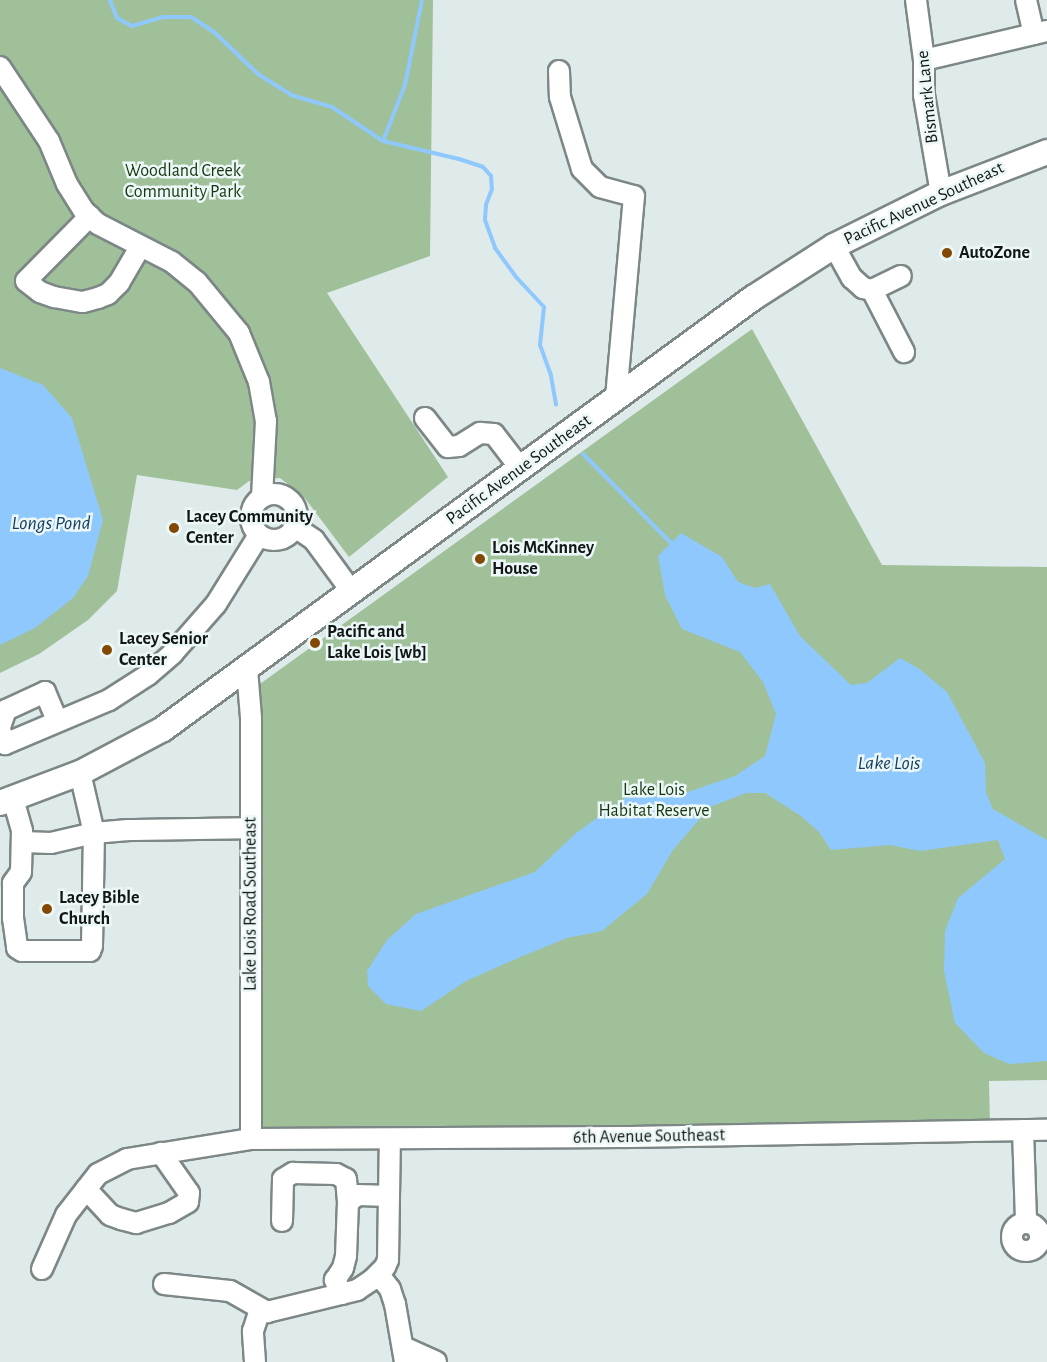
<!DOCTYPE html>
<html>
<head>
<meta charset="utf-8">
<style>
	body { margin:0 }
	#map { position:relative; width:1047px; height:1362px; overflow:hidden; background:#dfeaea; font-family:"Alegreya Sans",sans-serif }
	div>[style] { position:absolute }
	[style*='--x'] { left:calc(var(--x)*1px); top:calc(var(--y)*1px); width:calc(var(--w)*1px); rotate:calc(var(--a)*1deg) }
	.green>* { inset:0; background:#a0c099 }
	.water>* { inset:0; background:#8fc8fc }
	.stream>* { height:4px; margin:-2px; padding:0 2px; transform-origin:2px; border-radius:2px; background:#8fc8fc }
	.roads { filter:drop-shadow(2px 0 #7c8786) drop-shadow(-2px 0 #7c8786) drop-shadow(0 2px #7c8786) drop-shadow(0 -2px #7c8786) }
	.minor>* { height:20px; margin:-10px; padding:0 10px; transform-origin:10px; border-radius:10px; background:#fff }
	.minor>.ring { margin:-10px; padding:0; box-sizing:content-box; background:none; border:20px solid #fff; border-radius:50% }
	.major>* { height:24px; margin:-12px; padding:0 12px; transform-origin:12px; border-radius:12px; background:#fff }
	.dots>* { width:16px; height:16px; translate:-50% -50%; box-sizing:border-box; border:3px solid #ecf8f7; border-radius:50% }
	span { translate:-50% -50%; white-space:nowrap; text-align:center; line-height:1.15; -webkit-text-stroke:5px #ecf8f7; paint-order:stroke }
	.street-label { font-size:18px; color:#121616 }
	.park-label { font-size:18px; color:#14350d }
	.poi-label { font-size:18px; color:#121616; font-weight:700 }
	.left { translate:0 -50%; text-align:left }
	.water-label { font-size:20px; color:#164062; font-style:italic }
</style>
</head>
<body>
<div id="map">
	<div class="green">
		<i style="clip-path:polygon(0 0,433px 0,430px 256px,327px 293px,448px 477px,349px 557px,304px 497px,280px 478px,249px 481px,237px 490px,137px 475px,117px 591px,88px 620px,39px 654px,0 673px)"></i>
		<i style="clip-path:polygon(752px 329px,882px 565px,1047px 567px,1047px 1080px,989px 1081px,990px 1126px,257px 1131px,253px 689px)"></i>
	</div>
	<div class="water">
		<i style="clip-path:polygon(0 368px,43px 385px,72px 418px,103px 520px,88px 576px,73px 598px,35px 628px,0 645px)"></i>
		<i style="clip-path:polygon(681px 533px,722px 557px,738px 582px,755px 588px,770px 584px,800px 636px,851px 685px,867px 683px,900px 658px,918px 668px,947px 692px,985px 763px,986px 793px,993px 809px,1047px 840px,1047px 1061px,1009px 1064px,984px 1053px,955px 1023px,944px 971px,945px 931px,958px 898px,1005px 859px,998px 840px,920px 851px,890px 845px,831px 850px,819px 832px,801px 816px,765px 793px,746px 793px,710px 807px,673px 850px,647px 894px,602px 931px,567px 938px,518px 958px,466px 981px,421px 1011px,386px 1004px,368px 986px,367px 971px,387px 940px,416px 914px,535px 872px,576px 833px,625px 798px,682px 794px,735px 776px,765px 756px,776px 714px,763px 682px,740px 652px,682px 629px,665px 595px,658px 556px)"></i>
	</div>
	<div class="stream">
		<i style="--x:110;--y:0;--w:19;--a:69"></i>
		<i style="--x:117;--y:18;--w:17;--a:28"></i>
		<i style="--x:132;--y:26;--w:33;--a:-16"></i>
		<i style="--x:164;--y:17;--w:27;--a:0"></i>
		<i style="--x:191;--y:17;--w:27;--a:33"></i>
		<i style="--x:214;--y:32;--w:61;--a:43.7"></i>
		<i style="--x:258;--y:74;--w:39;--a:32"></i>
		<i style="--x:291;--y:95;--w:43;--a:16.3"></i>
		<i style="--x:332;--y:107;--w:61;--a:33.7"></i>
		<i style="--x:383;--y:141;--w:78;--a:13.3"></i>
		<i style="--x:459;--y:159;--w:25;--a:18"></i>
		<i style="--x:483;--y:167;--w:12;--a:48"></i>
		<i style="--x:491;--y:176;--w:13;--a:86"></i>
		<i style="--x:492;--y:189;--w:17;--a:111"></i>
		<i style="--x:486;--y:205;--w:15;--a:94"></i>
		<i style="--x:485;--y:220;--w:30;--a:70"></i>
		<i style="--x:495;--y:248;--w:37;--a:54"></i>
		<i style="--x:517;--y:278;--w:40;--a:47"></i>
		<i style="--x:544;--y:307;--w:38;--a:96"></i>
		<i style="--x:540;--y:345;--w:33;--a:70"></i>
		<i style="--x:551;--y:376;--w:29;--a:80"></i>
		<i style="--x:383;--y:141;--w:60;--a:-68.6"></i>
		<i style="--x:405;--y:85;--w:87;--a:-78.7"></i>
		<i style="--x:583;--y:454;--w:128;--a:45.3"></i>
	</div>
	<div class="roads">
		<div class="minor">
			<i style="--x:916;--y:0;--w:61;--a:82.4"></i>
			<i style="--x:924;--y:60;--w:35;--a:90"></i>
			<i style="--x:924;--y:95;--w:99;--a:80.2"></i>
			<i style="--x:1026;--y:0;--w:35;--a:77"></i>
			<i style="--x:924;--y:60;--w:126;--a:-13.3"></i>
			<i style="--x:0;--y:67;--w:89;--a:56.5"></i>
			<i style="--x:49;--y:141;--w:47;--a:67.3"></i>
			<i style="--x:67;--y:184;--w:32;--a:58"></i>
			<i style="--x:84;--y:211;--w:19;--a:43"></i>
			<i style="--x:98;--y:224;--w:83;--a:27.2"></i>
			<i style="--x:172;--y:262;--w:32;--a:39"></i>
			<i style="--x:197;--y:282;--w:66;--a:50.5"></i>
			<i style="--x:239;--y:333;--w:53;--a:67.8"></i>
			<i style="--x:259;--y:382;--w:40;--a:80"></i>
			<i style="--x:266;--y:421;--w:76;--a:93"></i>
			<i style="--x:559;--y:71;--w:26;--a:88"></i>
			<i style="--x:560;--y:97;--w:75;--a:73"></i>
			<i style="--x:582;--y:169;--w:25;--a:45"></i>
			<i style="--x:600;--y:187;--w:35;--a:15"></i>
			<i style="--x:634;--y:196;--w:204;--a:95.1"></i>
			<i style="--x:90;--y:216;--w:91;--a:134.6"></i>
			<i style="--x:26;--y:281;--w:18;--a:38"></i>
			<i style="--x:40;--y:292;--w:15;--a:20"></i>
			<i style="--x:54;--y:297;--w:29;--a:10"></i>
			<i style="--x:83;--y:302;--w:16;--a:-15"></i>
			<i style="--x:98;--y:298;--w:11;--a:-22"></i>
			<i style="--x:108;--y:294;--w:16;--a:-45"></i>
			<i style="--x:119;--y:283;--w:42;--a:-59.7"></i>
			<i style="--x:834;--y:246;--w:37;--a:61"></i>
			<i style="--x:852;--y:278;--w:15;--a:42"></i>
			<i style="--x:863;--y:288;--w:9;--a:13"></i>
			<i style="--x:872;--y:290;--w:32;--a:-26"></i>
			<i style="--x:872;--y:290;--w:70;--a:62.7"></i>
			<i style="--x:425;--y:418;--w:37;--a:52"></i>
			<i style="--x:448;--y:447;--w:11;--a:-5"></i>
			<i style="--x:459;--y:446;--w:25;--a:-32"></i>
			<i style="--x:480;--y:433;--w:14;--a:4"></i>
			<i style="--x:494;--y:434;--w:44;--a:52.4"></i>
			<i class="ring" style="left:251px;top:494px;width:26px;height:26px"></i>
			<i style="--x:295;--y:527;--w:23;--a:34"></i>
			<i style="--x:314;--y:540;--w:64;--a:53.8"></i>
			<i style="--x:247;--y:669;--w:49;--a:85.3"></i>
			<i style="--x:251;--y:718;--w:421;--a:90"></i>
			<i style="--x:0;--y:727;--w:18;--a:-71"></i>
			<i style="--x:6;--y:710;--w:43;--a:-24.8"></i>
			<i style="--x:45;--y:692;--w:30;--a:67"></i>
			<i style="--x:0;--y:730;--w:15;--a:70"></i>
			<i style="--x:5;--y:744;--w:113;--a:-22.9"></i>
			<i style="--x:109;--y:700;--w:46;--a:-32.7"></i>
			<i style="--x:148;--y:675;--w:33;--a:-41"></i>
			<i style="--x:173;--y:653;--w:65;--a:-48.7"></i>
			<i style="--x:216;--y:604;--w:81;--a:-58.1"></i>
			<i style="--x:13;--y:799;--w:33;--a:74"></i>
			<i style="--x:22;--y:831;--w:41;--a:91.4"></i>
			<i style="--x:21;--y:872;--w:14;--a:126"></i>
			<i style="--x:13;--y:883;--w:35;--a:90"></i>
			<i style="--x:13;--y:918;--w:30;--a:82"></i>
			<i style="--x:17;--y:948;--w:6;--a:31"></i>
			<i style="--x:22;--y:951;--w:68;--a:0"></i>
			<i style="--x:90;--y:951;--w:5;--a:-68"></i>
			<i style="--x:92;--y:946;--w:113;--a:-89"></i>
			<i style="--x:94;--y:833;--w:62;--a:-103.1"></i>
			<i style="--x:22;--y:842;--w:29;--a:2"></i>
			<i style="--x:51;--y:843;--w:44;--a:-13.1"></i>
			<i style="--x:94;--y:833;--w:34;--a:-5"></i>
			<i style="--x:128;--y:830;--w:123;--a:-0.9"></i>
			<i style="--x:1023;--y:1130;--w:92;--a:88.1"></i>
			<i style="--x:86;--y:1189;--w:35;--a:47"></i>
			<i style="--x:110;--y:1215;--w:12;--a:20"></i>
			<i style="--x:121;--y:1219;--w:16;--a:15"></i>
			<i style="--x:136;--y:1223;--w:34;--a:-17"></i>
			<i style="--x:169;--y:1213;--w:22;--a:-30"></i>
			<i style="--x:188;--y:1202;--w:9;--a:-84"></i>
			<i style="--x:189;--y:1193;--w:49;--a:-125"></i>
			<i style="--x:282;--y:1221;--w:42;--a:-88.6"></i>
			<i style="--x:283;--y:1179;--w:12;--a:-31"></i>
			<i style="--x:293;--y:1173;--w:43;--a:1.3"></i>
			<i style="--x:336;--y:1174;--w:11;--a:27"></i>
			<i style="--x:346;--y:1179;--w:23;--a:85"></i>
			<i class="ring" style="left:1012px;top:1223px;width:8px;height:8px"></i>
			<i style="--x:42;--y:1269;--w:59;--a:-66"></i>
			<i style="--x:66;--y:1215;--w:52;--a:-52"></i>
			<i style="--x:98;--y:1174;--w:33;--a:-27"></i>
			<i style="--x:127;--y:1159;--w:126;--a:-9.2"></i>
			<i style="--x:251;--y:1139;--w:374;--a:-0.3"></i>
			<i style="--x:625;--y:1137;--w:422;--a:-1"></i>
			<i style="--x:379;--y:1275;--w:18;--a:52"></i>
			<i style="--x:390;--y:1289;--w:16;--a:72"></i>
			<i style="--x:395;--y:1304;--w:59;--a:80.2"></i>
			<i style="--x:164;--y:1284;--w:66;--a:6.1"></i>
			<i style="--x:230;--y:1291;--w:43;--a:29.6"></i>
			<i style="--x:267;--y:1312;--w:93;--a:-13.7"></i>
			<i style="--x:357;--y:1290;--w:18;--a:-34"></i>
			<i style="--x:372;--y:1280;--w:18;--a:-45"></i>
			<i style="--x:385;--y:1267;--w:8;--a:-67"></i>
			<i style="--x:388;--y:1260;--w:121;--a:-89.1"></i>
			<i style="--x:342;--y:1294;--w:16;--a:-117"></i>
			<i style="--x:335;--y:1280;--w:14;--a:-56"></i>
			<i style="--x:343;--y:1268;--w:12;--a:-76"></i>
			<i style="--x:346;--y:1256;--w:54;--a:-87.9"></i>
			<i style="--x:348;--y:1202;--w:12;--a:-35"></i>
			<i style="--x:358;--y:1195;--w:31;--a:2"></i>
			<i style="--x:403;--y:1347;--w:36;--a:24"></i>
			<i style="--x:255;--y:1362;--w:31;--a:-94"></i>
			<i style="--x:253;--y:1331;--w:23;--a:-72"></i>
		</div>
		<div class="major">
			<i style="--x:0;--y:803;--w:85;--a:-20.6"></i>
			<i style="--x:80;--y:773;--w:94;--a:-27.9"></i>
			<i style="--x:163;--y:729;--w:731;--a:-36.15"></i>
			<i style="--x:753;--y:298;--w:96;--a:-32.7"></i>
			<i style="--x:834;--y:246;--w:119;--a:-26.4"></i>
			<i style="--x:941;--y:193;--w:114;--a:-21.1"></i>
		</div>
	</div>
	<div class="dots">
		<i style="left:947px;top:253px;background:#834801"></i>
		<i style="left:174px;top:528px;background:#834801"></i>
		<i style="left:480px;top:559px;background:#834801"></i>
		<i style="left:315px;top:643px;background:#834801"></i>
		<i style="left:107px;top:650px;background:#834801"></i>
		<i style="left:47px;top:909px;background:#834801"></i>
	</div>
	<div class="street-label">
		<span style="left:928px;top:97px;rotate:-96deg">Bismark Lane</span>
		<span style="left:924px;top:204px;rotate:-25deg">Pacific Avenue Southeast</span>
		<span style="left:519px;top:470px;rotate:-36deg">Pacific Avenue Southeast</span>
		<span style="left:251px;top:904px;rotate:-90deg">Lake Lois Road Southeast</span>
		<span style="left:649px;top:1137px;rotate:-1deg">6th Avenue Southeast</span>
	</div>
	<div class="park-label">
		<span style="left:183px;top:182px">Woodland Creek<br>Community Park</span>
		<span style="left:654px;top:801px">Lake Lois<br>Habitat Reserve</span>
	</div>
	<div class="poi-label">
		<span class="left" style="left:959px;top:253px">AutoZone</span>
		<span class="left" style="left:186px;top:528px">Lacey Community<br>Center</span>
		<span class="left" style="left:492px;top:559px">Lois McKinney<br>House</span>
		<span class="left" style="left:327px;top:643px">Pacific and<br>Lake Lois [wb]</span>
		<span class="left" style="left:119px;top:650px">Lacey Senior<br>Center</span>
		<span class="left" style="left:59px;top:909px">Lacey Bible<br>Church</span>
	</div>
	<div class="water-label">
		<span style="left:51px;top:523px">Longs Pond</span>
		<span style="left:889px;top:763px">Lake Lois</span>
	</div>
</div>
</body>
</html>
